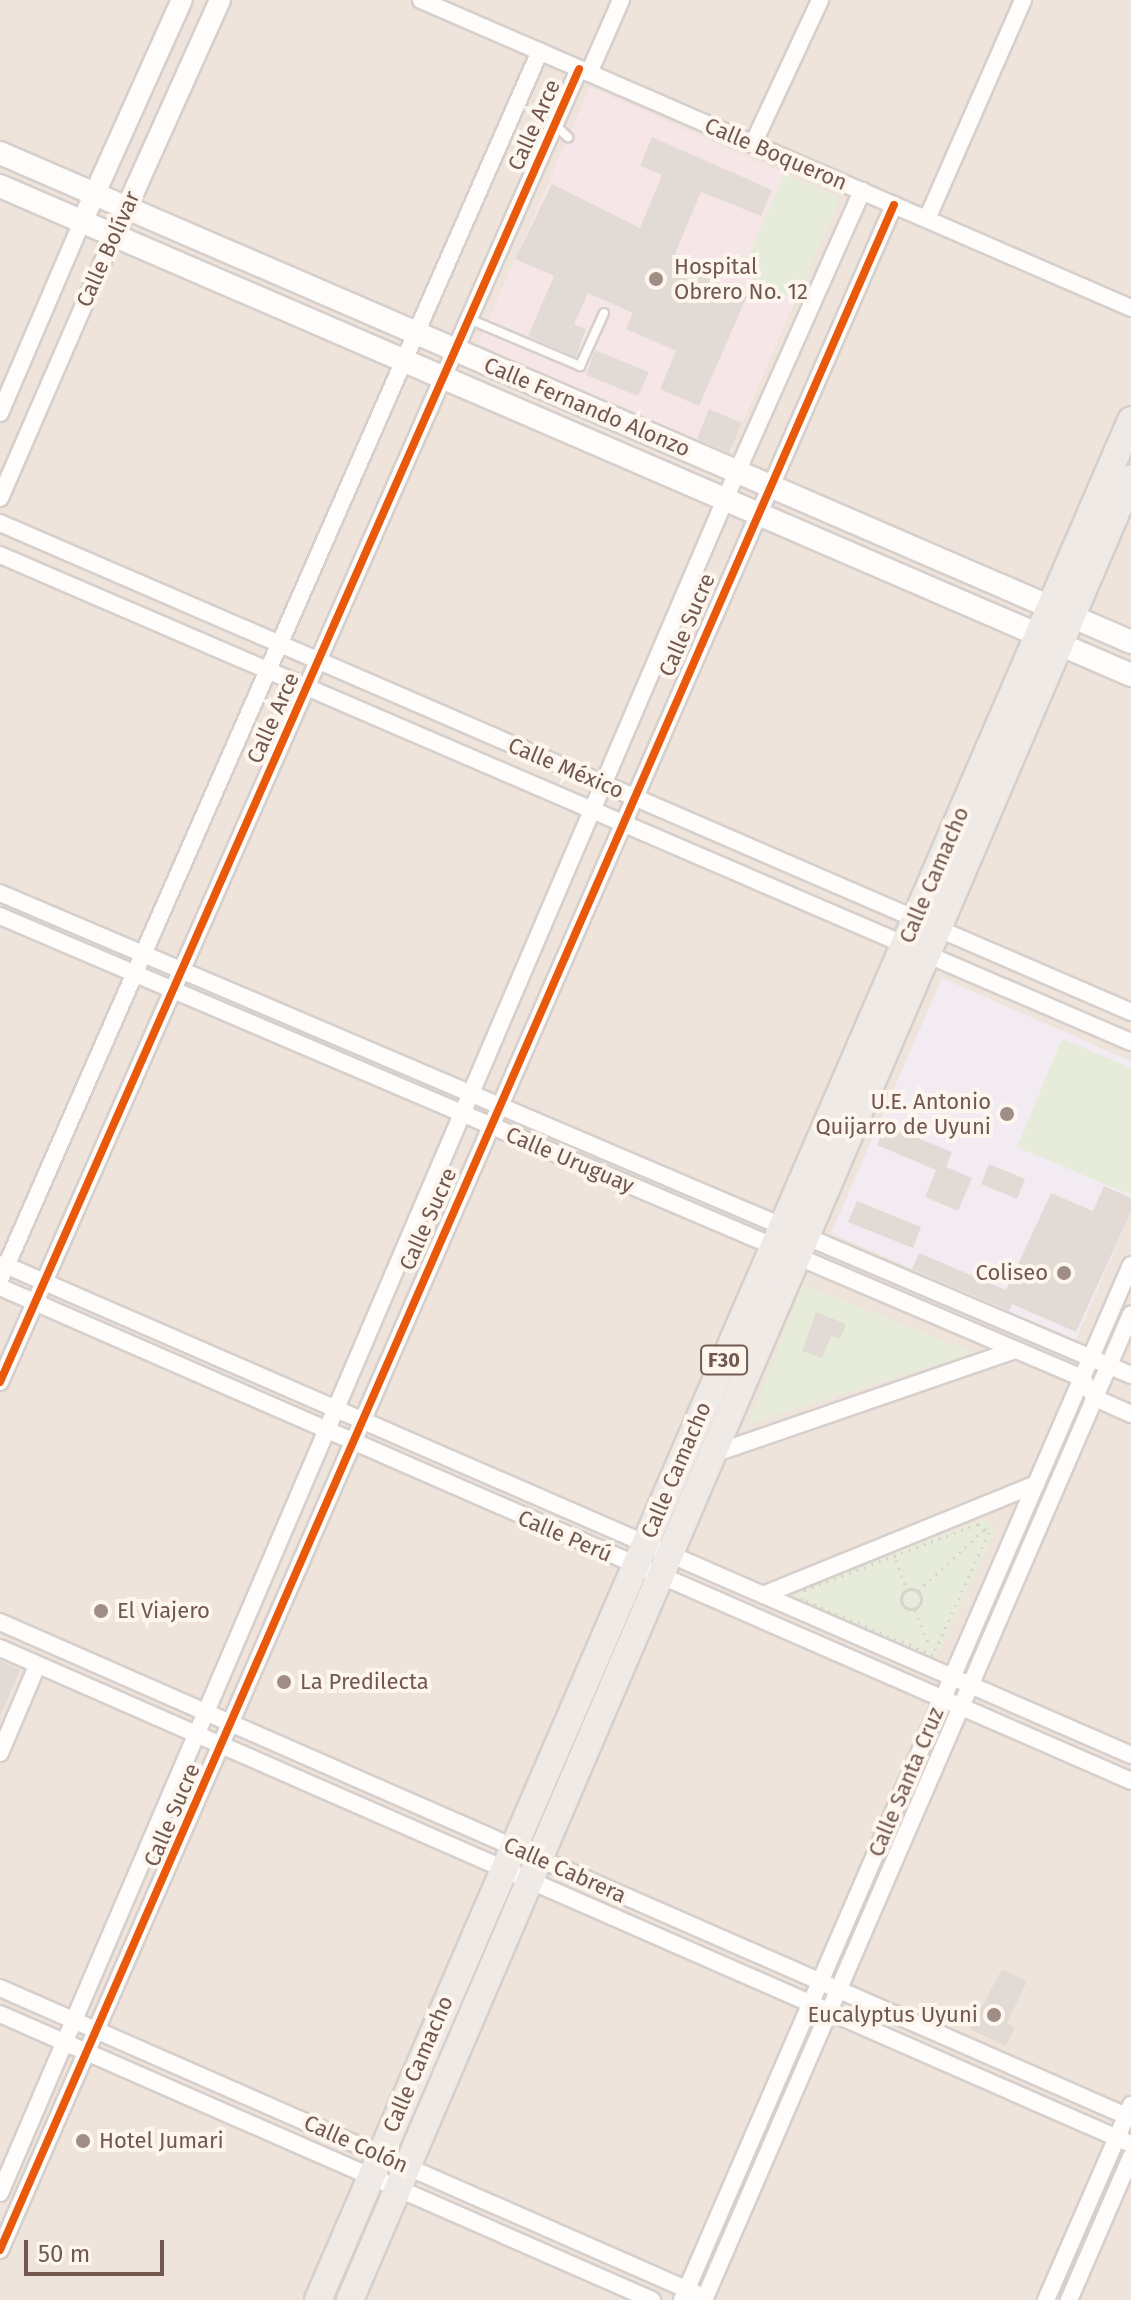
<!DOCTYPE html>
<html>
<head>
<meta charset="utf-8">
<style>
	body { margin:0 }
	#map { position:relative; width:1131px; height:2300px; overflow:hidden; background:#f6f2ed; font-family:"Fira Sans",sans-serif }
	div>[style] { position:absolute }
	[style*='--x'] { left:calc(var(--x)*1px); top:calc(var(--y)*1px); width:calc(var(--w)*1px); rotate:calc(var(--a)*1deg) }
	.residential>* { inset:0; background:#eee4db }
	.education>* { inset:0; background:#f2ebf2 }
	.medical>* { inset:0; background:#f7e6e8 }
	.green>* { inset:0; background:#e6ecd9 }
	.building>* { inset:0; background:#e2dad5 }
	.path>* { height:3px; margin-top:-1.5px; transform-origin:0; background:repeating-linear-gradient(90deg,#d9d2cf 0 2px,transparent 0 8px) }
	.path>.ring { margin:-1.5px; padding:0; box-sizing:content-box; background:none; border:3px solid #d9d2cf; border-radius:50% }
	.roads { filter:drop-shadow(2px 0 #d6cfcb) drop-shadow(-2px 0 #d6cfcb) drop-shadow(0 2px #d6cfcb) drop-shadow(0 -2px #d6cfcb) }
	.service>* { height:8px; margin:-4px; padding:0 4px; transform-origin:4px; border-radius:4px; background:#fefdfc }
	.minor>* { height:16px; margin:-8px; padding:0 8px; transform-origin:8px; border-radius:8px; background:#fefdfc }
	.tertiary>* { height:20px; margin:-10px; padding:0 10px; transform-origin:10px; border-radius:10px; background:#fefdfc }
	.secondary>* { height:22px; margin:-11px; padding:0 11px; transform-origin:11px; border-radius:11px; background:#fefdfc }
	.trunk>* { height:26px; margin:-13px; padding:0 13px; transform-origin:13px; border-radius:13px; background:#f0eae6 }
	.cycleway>* { height:8px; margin:-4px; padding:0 4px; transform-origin:4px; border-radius:4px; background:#e8590c }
	.dots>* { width:22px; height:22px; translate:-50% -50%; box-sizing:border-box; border:4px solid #fdf6ef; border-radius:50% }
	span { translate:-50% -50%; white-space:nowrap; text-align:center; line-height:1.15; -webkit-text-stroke:8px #fdf6ef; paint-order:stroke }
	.shield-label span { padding:2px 6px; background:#fdf6ef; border:2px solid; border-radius:6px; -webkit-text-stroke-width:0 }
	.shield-label { font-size:20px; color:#72584f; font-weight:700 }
	.street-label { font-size:22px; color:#72584f }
	.poi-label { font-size:22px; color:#72584f }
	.left { translate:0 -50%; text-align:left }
	.right { translate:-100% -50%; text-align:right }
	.scale { position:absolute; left:24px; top:2240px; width:140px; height:36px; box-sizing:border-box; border:4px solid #72584f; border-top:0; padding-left:10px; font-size:24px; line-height:28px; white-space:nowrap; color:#72584f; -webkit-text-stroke:6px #fdf6ef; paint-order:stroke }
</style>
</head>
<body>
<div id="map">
	<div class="residential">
		<i style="clip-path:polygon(0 0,1131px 0,1131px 2300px,0 2300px)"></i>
	</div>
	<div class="education">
		<i style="clip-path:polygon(942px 978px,1131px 1061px,1131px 1212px,1075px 1341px,831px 1233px)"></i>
	</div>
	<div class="medical">
		<i style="clip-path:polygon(590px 87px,840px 198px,728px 456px,478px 344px)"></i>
	</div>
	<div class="green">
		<i style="clip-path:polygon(784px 174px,840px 198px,796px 299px,740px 274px)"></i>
		<i style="clip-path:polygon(1062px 1039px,1131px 1068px,1131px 1195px,1017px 1147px)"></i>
		<i style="clip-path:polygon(803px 1285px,975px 1353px,749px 1423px)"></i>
		<i style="clip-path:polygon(985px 1519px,995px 1531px,935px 1659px,795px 1600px,797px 1589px)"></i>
	</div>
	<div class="building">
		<i style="clip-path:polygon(652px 137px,772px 190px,761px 216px,701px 192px,672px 261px,747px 296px,699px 406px,660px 389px,676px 351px,626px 329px,633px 313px,588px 293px,574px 324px,586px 329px,576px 357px,528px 336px,554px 276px,515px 259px,552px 184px,640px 228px,662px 175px,640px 166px)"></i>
		<i style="clip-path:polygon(595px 350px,649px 372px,638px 396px,586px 375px)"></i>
		<i style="clip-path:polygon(709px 409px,742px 423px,729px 453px,697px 439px)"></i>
		<i style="clip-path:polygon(885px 1125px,952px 1152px,946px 1167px,972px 1178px,958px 1211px,925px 1197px,936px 1170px,877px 1145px)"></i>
		<i style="clip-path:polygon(989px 1164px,1025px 1179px,1017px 1199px,981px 1184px)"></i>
		<i style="clip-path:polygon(1104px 1186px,1131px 1198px,1131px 1212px,1076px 1332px,1012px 1304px,1009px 1311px,912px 1269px,919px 1253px,1006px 1290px,1051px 1193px,1093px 1211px)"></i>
		<i style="clip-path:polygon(857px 1201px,921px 1227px,913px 1248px,848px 1222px)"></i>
		<i style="clip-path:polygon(816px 1312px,846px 1324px,840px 1339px,831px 1336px,822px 1358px,802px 1351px)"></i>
		<i style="clip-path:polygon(0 1661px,20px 1670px,0 1716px)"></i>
		<i style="clip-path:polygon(1002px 1969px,1027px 1981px,1007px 2023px,1015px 2027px,1006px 2046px,970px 2029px)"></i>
	</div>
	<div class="path">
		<i style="--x:978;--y:1524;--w:14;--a:36"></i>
		<i style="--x:989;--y:1532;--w:135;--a:114.5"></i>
		<i style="--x:933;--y:1655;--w:142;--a:-156.9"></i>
		<i style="--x:802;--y:1599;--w:9;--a:-77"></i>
		<i style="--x:804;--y:1590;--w:186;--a:-20.8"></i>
		<i style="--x:896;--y:1560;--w:32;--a:70"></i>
		<i class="ring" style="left:901px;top:1589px;width:17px;height:17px"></i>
		<i style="--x:918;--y:1591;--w:96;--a:-42.9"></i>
		<i style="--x:915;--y:1610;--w:40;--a:68"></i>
	</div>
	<div class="roads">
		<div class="service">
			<i style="--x:555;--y:125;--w:18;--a:43"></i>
			<i style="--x:469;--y:319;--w:121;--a:22.9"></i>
			<i style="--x:580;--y:366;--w:58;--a:-65.6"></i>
		</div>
		<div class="minor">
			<i style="--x:421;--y:0;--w:774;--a:23.45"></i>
			<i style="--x:589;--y:73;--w:80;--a:-66.3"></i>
			<i style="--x:753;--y:144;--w:159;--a:-65"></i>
			<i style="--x:927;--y:219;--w:239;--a:-66.3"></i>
			<i style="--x:0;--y:413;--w:208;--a:-66.8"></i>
			<i style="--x:0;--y:498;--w:286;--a:-66.5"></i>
			<i style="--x:0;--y:523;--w:1232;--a:23.38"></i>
			<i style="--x:0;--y:555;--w:1231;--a:23.3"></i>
			<i style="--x:0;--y:893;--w:1229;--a:23.08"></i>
			<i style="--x:0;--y:916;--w:1177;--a:23.12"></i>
			<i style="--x:1082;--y:1378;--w:24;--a:57"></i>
			<i style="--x:1095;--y:1398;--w:39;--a:24"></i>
			<i style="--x:3;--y:1264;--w:1230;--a:23.52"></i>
			<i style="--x:0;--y:1280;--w:1342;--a:-66.28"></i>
			<i style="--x:0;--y:1287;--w:1234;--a:23.59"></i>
			<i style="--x:0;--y:1382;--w:1435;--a:-66.2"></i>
			<i style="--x:713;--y:1454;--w:319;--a:-19"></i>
			<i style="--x:763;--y:1595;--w:295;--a:-22.1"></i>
			<i style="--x:0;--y:1622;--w:1235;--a:23.68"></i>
			<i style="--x:0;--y:1648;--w:1235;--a:23.68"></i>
			<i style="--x:0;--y:1753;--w:95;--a:-67"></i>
			<i style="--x:0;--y:1988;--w:759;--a:23.69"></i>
			<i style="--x:0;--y:2014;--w:712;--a:23.68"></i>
			<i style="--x:0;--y:2193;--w:1872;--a:-66.82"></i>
			<i style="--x:737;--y:472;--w:308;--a:-66"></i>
			<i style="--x:0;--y:2250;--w:2232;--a:-66.39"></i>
			<i style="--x:682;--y:2300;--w:1128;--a:-66.55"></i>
			<i style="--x:704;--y:2300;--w:1074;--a:-66.58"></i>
			<i style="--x:1046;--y:2300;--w:213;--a:-66.4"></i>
			<i style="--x:1069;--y:2300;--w:156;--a:-66.6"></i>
		</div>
		<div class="tertiary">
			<i style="--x:82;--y:222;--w:243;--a:-65.8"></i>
			<i style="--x:114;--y:236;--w:259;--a:-65.8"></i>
		</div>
		<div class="secondary">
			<i style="--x:0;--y:153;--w:1232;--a:23.38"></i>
			<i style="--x:0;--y:186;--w:1232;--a:23.38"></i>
		</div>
		<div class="trunk">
			<i style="--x:318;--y:2300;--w:2048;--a:-66.61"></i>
			<i style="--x:350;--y:2300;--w:1982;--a:-66.8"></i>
		</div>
	</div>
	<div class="cycleway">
		<i style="--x:0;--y:1382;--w:1435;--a:-66.2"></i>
		<i style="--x:0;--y:2250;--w:2232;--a:-66.39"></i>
	</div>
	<div class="dots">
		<i style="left:656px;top:279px;background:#a08e86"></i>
		<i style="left:1007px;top:1114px;background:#a08e86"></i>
		<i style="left:1064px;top:1273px;background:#a08e86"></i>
		<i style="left:101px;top:1611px;background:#a08e86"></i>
		<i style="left:284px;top:1682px;background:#a08e86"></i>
		<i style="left:994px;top:2015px;background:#a08e86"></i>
		<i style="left:83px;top:2141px;background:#a08e86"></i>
	</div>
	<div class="shield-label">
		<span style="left:724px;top:1360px">F30</span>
	</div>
	<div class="street-label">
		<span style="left:534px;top:125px;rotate:-66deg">Calle Arce</span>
		<span style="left:776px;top:154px;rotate:23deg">Calle Boqueron</span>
		<span style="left:108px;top:249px;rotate:-66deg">Calle Bolívar</span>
		<span style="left:587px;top:407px;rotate:23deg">Calle Fernando Alonzo</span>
		<span style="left:687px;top:625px;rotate:-67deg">Calle Sucre</span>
		<span style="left:273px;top:718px;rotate:-66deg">Calle Arce</span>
		<span style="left:566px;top:768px;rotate:23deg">Calle México</span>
		<span style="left:934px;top:875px;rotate:-67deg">Calle Camacho</span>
		<span style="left:570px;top:1160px;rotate:23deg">Calle Uruguay</span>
		<span style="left:428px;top:1219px;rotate:-66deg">Calle Sucre</span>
		<span style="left:676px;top:1470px;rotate:-67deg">Calle Camacho</span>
		<span style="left:565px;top:1536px;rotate:23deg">Calle Perú</span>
		<span style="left:906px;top:1782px;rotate:-67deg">Calle Santa Cruz</span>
		<span style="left:172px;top:1815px;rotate:-67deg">Calle Sucre</span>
		<span style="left:565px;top:1870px;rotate:24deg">Calle Cabrera</span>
		<span style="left:418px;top:2064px;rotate:-67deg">Calle Camacho</span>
		<span style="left:356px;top:2144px;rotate:24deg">Calle Colón</span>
	</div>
	<div class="poi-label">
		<span class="left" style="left:674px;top:279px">Hospital<br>Obrero No. 12</span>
		<span class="right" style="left:991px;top:1114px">U.E. Antonio<br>Quijarro de Uyuni</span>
		<span class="right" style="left:1048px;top:1273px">Coliseo</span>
		<span class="left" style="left:117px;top:1611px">El Viajero</span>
		<span class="left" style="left:300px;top:1682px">La Predilecta</span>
		<span class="right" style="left:978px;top:2015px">Eucalyptus Uyuni</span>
		<span class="left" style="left:99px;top:2141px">Hotel Jumari</span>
	</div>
	<div class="scale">50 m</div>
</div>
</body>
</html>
